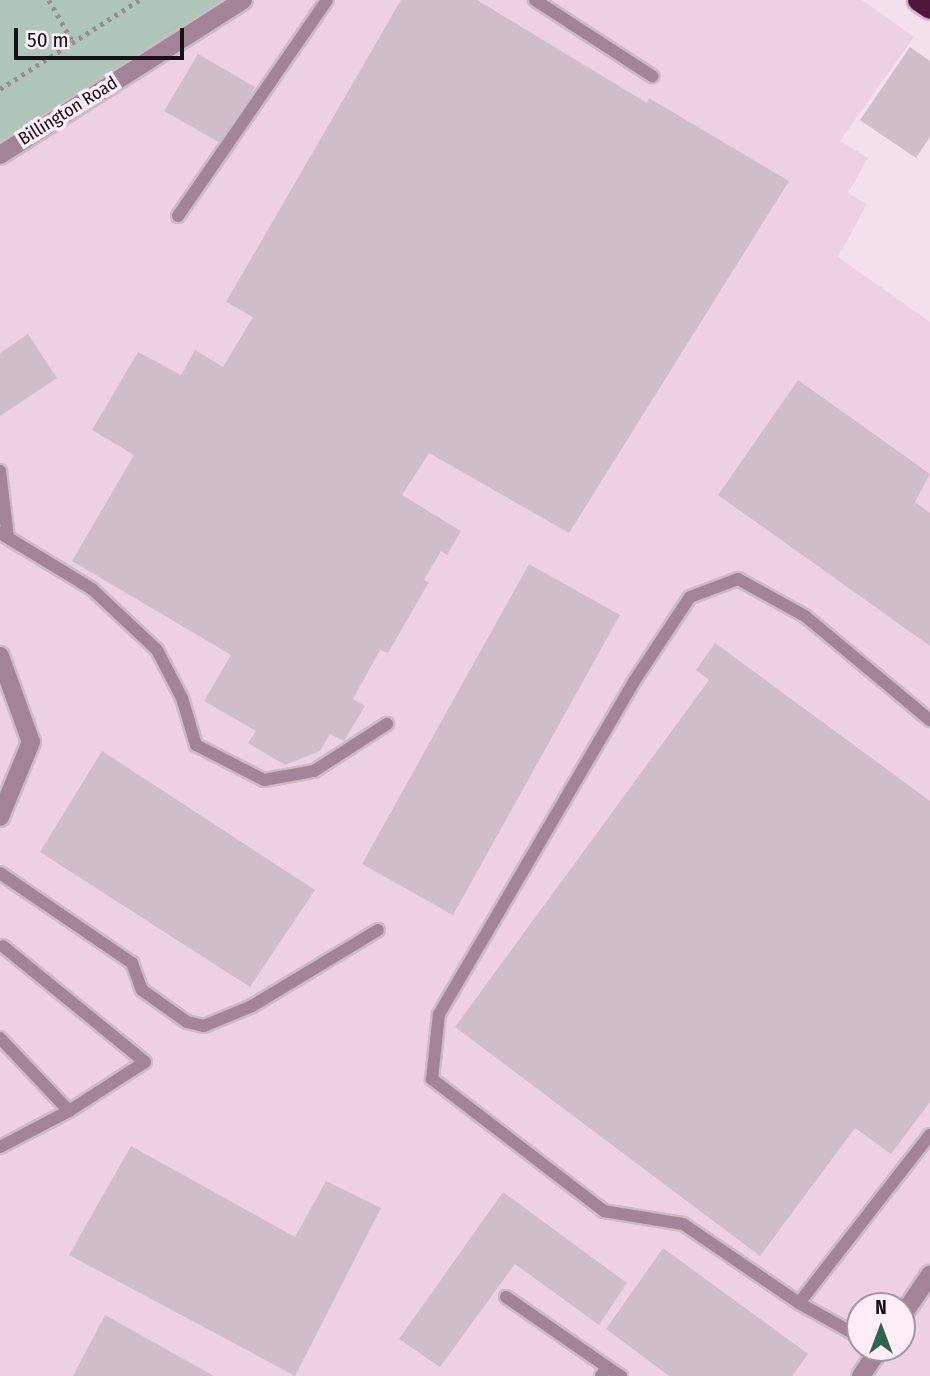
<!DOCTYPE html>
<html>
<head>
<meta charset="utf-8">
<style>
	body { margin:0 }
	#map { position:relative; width:930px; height:1376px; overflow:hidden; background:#f4dfeb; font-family:"Fira Sans Condensed",sans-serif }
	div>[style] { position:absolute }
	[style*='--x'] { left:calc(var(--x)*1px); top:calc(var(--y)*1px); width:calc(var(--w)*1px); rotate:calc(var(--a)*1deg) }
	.built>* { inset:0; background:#edd1e1 }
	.green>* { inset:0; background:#aec6b9 }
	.building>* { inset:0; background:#d1bdc8 }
	.path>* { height:4.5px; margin-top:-2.25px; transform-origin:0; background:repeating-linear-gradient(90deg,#9a8b94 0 3.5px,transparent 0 8.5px) }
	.roads { filter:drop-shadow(2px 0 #ccbac4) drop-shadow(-2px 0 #ccbac4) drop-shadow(0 2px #ccbac4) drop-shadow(0 -2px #ccbac4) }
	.lane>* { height:12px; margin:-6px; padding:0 6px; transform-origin:6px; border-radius:6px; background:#a38496 }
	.street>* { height:18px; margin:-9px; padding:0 9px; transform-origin:9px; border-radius:9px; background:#a38496 }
	.highway>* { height:21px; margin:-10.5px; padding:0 10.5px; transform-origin:10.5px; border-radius:10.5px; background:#51153e }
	span { translate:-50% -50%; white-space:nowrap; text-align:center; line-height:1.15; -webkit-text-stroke:7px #feedf7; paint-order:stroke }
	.street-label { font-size:18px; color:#171014 }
	.north { position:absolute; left:846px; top:1292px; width:70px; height:70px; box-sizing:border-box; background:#feedf7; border:2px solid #a2959c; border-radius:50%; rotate:0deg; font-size:19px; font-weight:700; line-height:28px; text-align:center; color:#171014 }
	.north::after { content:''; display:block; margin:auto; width:24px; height:32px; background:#30654b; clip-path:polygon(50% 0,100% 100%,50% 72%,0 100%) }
	.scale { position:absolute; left:14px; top:28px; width:170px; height:32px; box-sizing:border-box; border:4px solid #171014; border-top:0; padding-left:9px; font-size:21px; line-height:24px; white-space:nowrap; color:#171014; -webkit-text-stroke:5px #feedf7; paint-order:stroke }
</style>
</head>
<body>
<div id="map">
	<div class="built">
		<i style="clip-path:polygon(evenodd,243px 0,862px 0,914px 37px,840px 141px,868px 158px,848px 193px,867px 204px,838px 257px,930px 322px,930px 1376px,0 1376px,0 155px,243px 0,860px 1306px,902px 1306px,902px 1348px,860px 1348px,860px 1306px)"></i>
	</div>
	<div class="green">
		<i style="clip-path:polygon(0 0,244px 0,0 155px)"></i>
	</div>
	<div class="building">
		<i style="clip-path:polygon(401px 0,477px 0,647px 103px,649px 98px,789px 181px,569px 533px,429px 453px,402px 495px,461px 531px,447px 555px,441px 551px,424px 580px,429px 582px,388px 653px,380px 650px,353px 699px,365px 706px,344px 741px,330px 734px,320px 751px,285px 765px,248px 743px,256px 731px,204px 701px,231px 655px,72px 561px,134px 455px,92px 430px,138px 352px,181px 375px,195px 350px,223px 367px,253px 317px,226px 302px)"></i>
		<i style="clip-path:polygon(910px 47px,930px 61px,930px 137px,916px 158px,860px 120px)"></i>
		<i style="clip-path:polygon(198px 54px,255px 87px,222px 144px,164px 111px)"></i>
		<i style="clip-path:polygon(28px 334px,57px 378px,0 416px,0 353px)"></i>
		<i style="clip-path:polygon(798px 380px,930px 474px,915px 502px,930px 513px,930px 646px,718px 495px)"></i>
		<i style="clip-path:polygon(529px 564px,620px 615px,453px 915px,362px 864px)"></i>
		<i style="clip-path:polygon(715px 643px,930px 801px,930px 1102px,891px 1154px,855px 1128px,760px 1256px,455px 1027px,709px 680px,696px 670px)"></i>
		<i style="clip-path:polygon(102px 751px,315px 890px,250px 987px,40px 852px)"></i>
		<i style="clip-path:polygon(131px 1146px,295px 1237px,326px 1181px,381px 1208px,295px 1376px,69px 1255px)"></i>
		<i style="clip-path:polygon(503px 1192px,627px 1283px,599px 1325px,515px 1264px,440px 1367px,399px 1339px)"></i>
		<i style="clip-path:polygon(663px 1248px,808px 1354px,792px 1376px,669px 1376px,606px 1329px)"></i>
		<i style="clip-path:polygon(105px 1315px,214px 1376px,73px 1376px)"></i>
	</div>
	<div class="path">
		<i style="--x:49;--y:0;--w:48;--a:60.3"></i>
		<i style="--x:0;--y:89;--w:165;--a:-32.6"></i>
	</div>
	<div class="roads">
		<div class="lane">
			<i style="--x:535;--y:0;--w:140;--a:33"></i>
			<i style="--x:178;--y:216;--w:262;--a:-55.4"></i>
			<i style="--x:0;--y:471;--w:67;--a:83.2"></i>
			<i style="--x:0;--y:533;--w:108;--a:31.3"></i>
			<i style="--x:92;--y:589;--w:89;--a:43.2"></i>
			<i style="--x:157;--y:650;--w:54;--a:62.5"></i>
			<i style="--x:182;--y:698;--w:49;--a:73.4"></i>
			<i style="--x:196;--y:745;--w:76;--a:27.2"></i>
			<i style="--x:264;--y:780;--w:51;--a:-10.2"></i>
			<i style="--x:314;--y:771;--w:87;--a:-32.8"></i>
			<i style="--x:0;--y:873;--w:160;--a:34.3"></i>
			<i style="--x:132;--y:963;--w:29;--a:70"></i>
			<i style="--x:142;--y:990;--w:55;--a:35.4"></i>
			<i style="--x:187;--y:1022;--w:17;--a:13"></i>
			<i style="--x:204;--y:1026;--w:52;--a:-22.6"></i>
			<i style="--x:252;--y:1006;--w:147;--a:-31.1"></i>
			<i style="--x:0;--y:1038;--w:100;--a:46.6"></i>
			<i style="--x:69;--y:1111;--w:90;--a:-32.8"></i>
			<i style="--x:145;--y:1062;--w:183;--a:-140.8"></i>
			<i style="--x:0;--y:1147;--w:78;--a:-27.6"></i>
			<i style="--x:506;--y:1297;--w:123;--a:34.7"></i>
			<i style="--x:607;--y:1367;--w:11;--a:124"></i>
			<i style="--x:799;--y:1303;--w:213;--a:-52.1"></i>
			<i style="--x:860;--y:1337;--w:70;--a:-150.9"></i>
			<i style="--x:799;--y:1303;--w:140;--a:-145.7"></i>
			<i style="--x:683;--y:1224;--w:80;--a:-170.7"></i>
			<i style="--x:604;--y:1211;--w:217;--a:-142.5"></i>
			<i style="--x:432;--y:1079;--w:65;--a:-83.9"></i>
			<i style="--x:439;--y:1014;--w:384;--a:-59.6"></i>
			<i style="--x:633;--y:683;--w:103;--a:-56.5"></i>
			<i style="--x:690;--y:597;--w:51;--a:-20.6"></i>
			<i style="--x:738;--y:579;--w:77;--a:28.9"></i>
			<i style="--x:805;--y:616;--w:163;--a:39.8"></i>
			<i style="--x:607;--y:1367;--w:17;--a:33"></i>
		</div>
		<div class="street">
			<i style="--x:0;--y:155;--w:288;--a:-32.5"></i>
			<i style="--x:0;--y:656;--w:91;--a:70.2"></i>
			<i style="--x:31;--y:742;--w:81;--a:112.5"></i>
			<i style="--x:902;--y:1316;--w:50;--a:-55.7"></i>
			<i style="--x:861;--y:1376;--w:34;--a:-56"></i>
		</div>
		<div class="highway">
			<i style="--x:918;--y:0;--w:14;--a:34"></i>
		</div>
	</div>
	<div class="street-label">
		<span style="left:68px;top:111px;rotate:-32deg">Billington Road</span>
	</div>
	<div class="north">N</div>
	<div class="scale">50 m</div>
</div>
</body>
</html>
